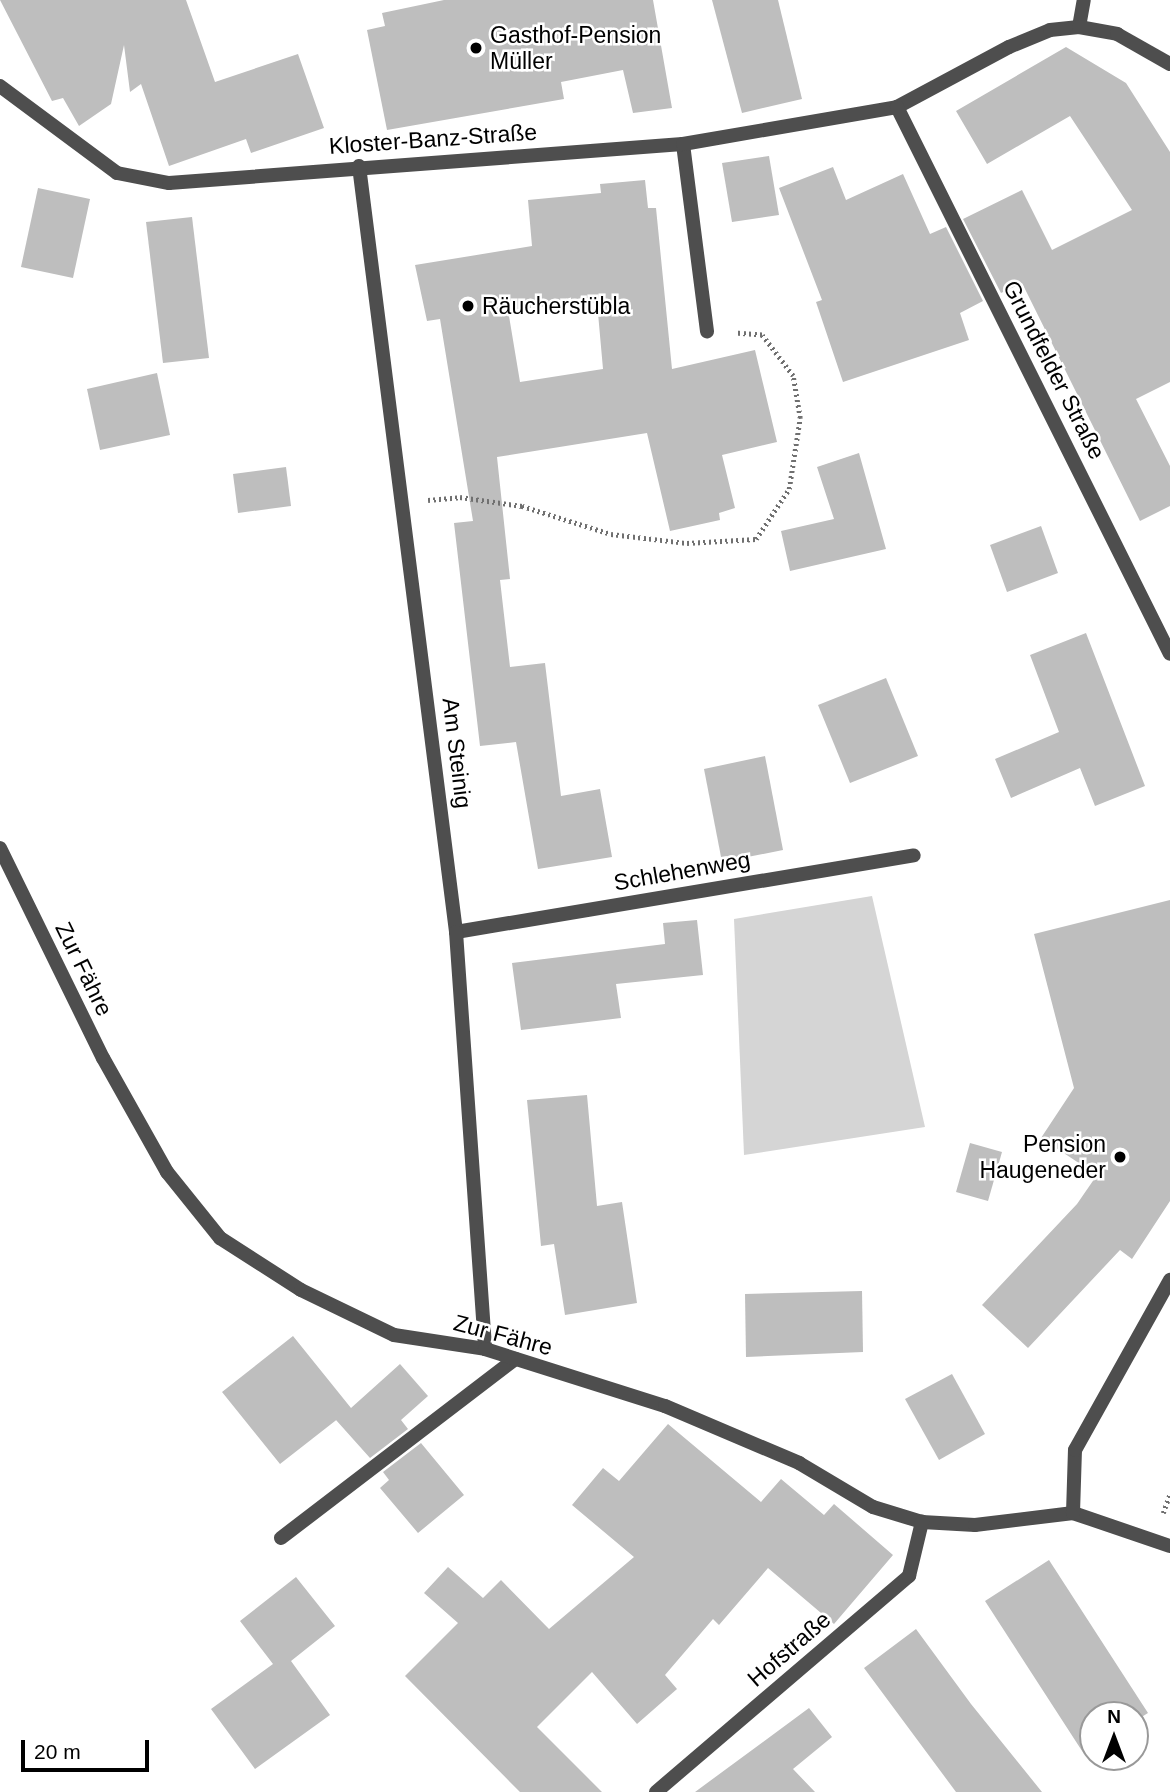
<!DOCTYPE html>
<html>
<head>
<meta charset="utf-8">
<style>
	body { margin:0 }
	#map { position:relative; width:1170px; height:1792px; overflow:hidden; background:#fff; font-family:Arial,sans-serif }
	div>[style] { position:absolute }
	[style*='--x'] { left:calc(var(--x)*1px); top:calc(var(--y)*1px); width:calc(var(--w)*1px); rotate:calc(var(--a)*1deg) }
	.green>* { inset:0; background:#d5d5d5 }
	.building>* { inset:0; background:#bebebe }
	.path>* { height:4.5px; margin-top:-2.25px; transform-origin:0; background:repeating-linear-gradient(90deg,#707070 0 2px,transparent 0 5.5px) }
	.lane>* { height:14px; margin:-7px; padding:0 7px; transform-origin:7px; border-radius:7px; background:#4e4e4e }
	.street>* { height:14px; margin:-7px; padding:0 7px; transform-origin:7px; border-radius:7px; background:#4e4e4e }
	.dots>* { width:19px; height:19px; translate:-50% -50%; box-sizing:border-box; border:4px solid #fff; border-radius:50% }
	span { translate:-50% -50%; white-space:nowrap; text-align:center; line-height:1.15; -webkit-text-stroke:5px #fff; paint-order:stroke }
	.poi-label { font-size:23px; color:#000 }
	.left { translate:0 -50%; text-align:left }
	.right { translate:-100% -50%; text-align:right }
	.street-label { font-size:23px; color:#000 }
	.north { position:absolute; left:1079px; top:1701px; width:70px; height:70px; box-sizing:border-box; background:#fff; border:2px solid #999; border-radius:50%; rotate:0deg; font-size:19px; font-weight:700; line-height:28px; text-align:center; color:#000 }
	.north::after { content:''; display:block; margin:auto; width:24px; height:32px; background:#000; clip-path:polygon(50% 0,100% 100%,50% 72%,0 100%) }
	.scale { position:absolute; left:21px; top:1740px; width:128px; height:32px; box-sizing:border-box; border:4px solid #000; border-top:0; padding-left:9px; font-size:21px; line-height:24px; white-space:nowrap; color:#000; -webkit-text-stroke:5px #fff; paint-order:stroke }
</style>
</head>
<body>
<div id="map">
	<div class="green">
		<i style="clip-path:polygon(872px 896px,925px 1127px,744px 1155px,734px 919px)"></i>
	</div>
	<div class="building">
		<i style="clip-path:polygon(0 0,186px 0,215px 82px,298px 54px,324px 128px,251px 153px,246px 139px,169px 166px,141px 84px,130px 92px,124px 45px,111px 104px,79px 126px,63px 98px,52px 101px)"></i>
		<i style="clip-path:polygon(444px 0,653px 0,672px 108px,633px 113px,623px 70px,561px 82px,564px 99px,387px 130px,367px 30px,385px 26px,382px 13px)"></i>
		<i style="clip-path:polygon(712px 0,778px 0,802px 99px,742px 113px)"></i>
		<i style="clip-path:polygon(1066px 47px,1126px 83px,1170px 152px,1170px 382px,1136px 399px,1170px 466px,1170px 506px,1140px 521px,1022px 283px,1001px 293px,963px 219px,1022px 190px,1052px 250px,1132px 210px,1070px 116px,987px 164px,956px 111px)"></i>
		<i style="clip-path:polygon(769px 156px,779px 215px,732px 222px,722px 163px)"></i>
		<i style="clip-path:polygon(833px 167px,846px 200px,903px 174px,930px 234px,946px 227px,983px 301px,960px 313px,969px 340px,843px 382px,816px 302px,822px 300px,779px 188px)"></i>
		<i style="clip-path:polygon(evenodd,645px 180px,648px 208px,656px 208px,672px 369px,755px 350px,777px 442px,722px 455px,735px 508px,719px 513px,720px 520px,670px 531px,647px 433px,497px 457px,510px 579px,500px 580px,510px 667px,545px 663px,561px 796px,600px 789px,612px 857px,538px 869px,516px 742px,480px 746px,454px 523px,473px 521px,440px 319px,427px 321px,415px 265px,532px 246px,528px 200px,601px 193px,600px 184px,645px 180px,597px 302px,603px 369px,520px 382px,508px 310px,597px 302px)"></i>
		<i style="clip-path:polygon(38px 188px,90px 199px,73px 278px,21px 267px)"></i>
		<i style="clip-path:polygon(192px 217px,209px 358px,163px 363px,146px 222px)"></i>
		<i style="clip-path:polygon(157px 373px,170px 435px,100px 450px,87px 389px)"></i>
		<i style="clip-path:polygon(859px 453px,886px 549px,790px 571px,781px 531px,834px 519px,817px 467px)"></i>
		<i style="clip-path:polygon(286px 467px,291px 506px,238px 513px,233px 474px)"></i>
		<i style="clip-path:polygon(1041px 526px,1058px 573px,1007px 592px,990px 545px)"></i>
		<i style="clip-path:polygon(1086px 633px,1145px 786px,1095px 806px,1080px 768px,1011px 798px,995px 759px,1059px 732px,1030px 655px)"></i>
		<i style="clip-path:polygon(886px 678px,918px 756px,850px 783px,818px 705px)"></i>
		<i style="clip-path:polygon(765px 756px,783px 850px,722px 862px,704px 769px)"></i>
		<i style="clip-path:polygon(1170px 900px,1170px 1201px,1132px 1259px,1120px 1250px,1028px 1348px,982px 1305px,1077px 1204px,1097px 1175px,1041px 1138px,1074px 1088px,1034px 934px)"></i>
		<i style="clip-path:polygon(697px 920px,703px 975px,616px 984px,621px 1018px,521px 1030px,512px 963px,665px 944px,663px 923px)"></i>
		<i style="clip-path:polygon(587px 1095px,597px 1206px,622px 1202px,637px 1303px,565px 1315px,554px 1244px,541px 1246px,527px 1100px)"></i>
		<i style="clip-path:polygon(970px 1143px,1002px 1152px,988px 1201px,956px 1192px)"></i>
		<i style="clip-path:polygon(862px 1291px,863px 1352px,746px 1357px,745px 1294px)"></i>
		<i style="clip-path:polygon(293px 1336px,351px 1408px,400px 1364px,428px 1396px,401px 1420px,408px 1429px,370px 1458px,336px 1420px,344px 1414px,280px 1464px,222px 1392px)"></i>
		<i style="clip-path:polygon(952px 1374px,985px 1434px,939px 1460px,905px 1399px)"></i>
		<i style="clip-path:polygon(668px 1424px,761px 1502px,781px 1479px,824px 1515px,834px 1504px,893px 1555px,834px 1624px,768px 1568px,719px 1625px,713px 1619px,665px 1675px,677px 1689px,637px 1724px,592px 1672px,537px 1727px,602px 1792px,520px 1792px,405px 1676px,458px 1623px,424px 1593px,448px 1567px,483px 1598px,501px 1580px,549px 1629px,634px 1557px,572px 1505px,603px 1468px,619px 1481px)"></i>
		<i style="clip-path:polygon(421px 1443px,464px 1495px,418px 1533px,380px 1488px,389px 1480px,383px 1472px)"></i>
		<i style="clip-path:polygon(1049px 1560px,1148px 1713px,1135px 1721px,1135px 1715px,1093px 1715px,1093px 1748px,1084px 1754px,985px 1601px)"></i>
		<i style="clip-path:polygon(296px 1577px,335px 1626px,291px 1661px,330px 1715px,255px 1769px,211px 1709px,273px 1664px,240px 1621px)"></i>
		<i style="clip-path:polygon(916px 1629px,971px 1704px,1042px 1792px,956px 1792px,864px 1668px)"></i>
		<i style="clip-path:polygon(809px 1708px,832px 1737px,793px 1769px,815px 1792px,695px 1792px)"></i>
	</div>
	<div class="path">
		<i style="--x:428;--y:500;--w:32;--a:-5"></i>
		<i style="--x:460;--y:497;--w:63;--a:8.3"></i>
		<i style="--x:522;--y:506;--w:93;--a:17.5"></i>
		<i style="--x:611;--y:534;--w:77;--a:6.8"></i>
		<i style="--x:687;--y:543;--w:69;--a:-3.3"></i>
		<i style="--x:756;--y:539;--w:60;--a:-56.6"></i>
		<i style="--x:789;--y:489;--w:72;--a:-81.2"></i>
		<i style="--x:800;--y:418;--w:43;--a:-99.5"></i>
		<i style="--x:793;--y:376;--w:51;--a:-127.1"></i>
		<i style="--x:762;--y:335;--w:27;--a:-176"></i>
		<i style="--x:1163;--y:1513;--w:20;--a:-70"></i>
	</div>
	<div class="lane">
		<i style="--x:1079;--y:27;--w:27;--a:-80"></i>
		<i style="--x:683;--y:144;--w:189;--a:82.7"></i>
		<i style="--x:456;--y:932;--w:464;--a:-9.5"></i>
		<i style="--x:281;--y:1538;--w:295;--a:-37.4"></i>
	</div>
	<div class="street">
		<i style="--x:0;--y:86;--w:146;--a:36.6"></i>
		<i style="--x:117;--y:173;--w:53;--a:10.9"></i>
		<i style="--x:169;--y:183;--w:515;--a:-4.34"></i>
		<i style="--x:683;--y:144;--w:217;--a:-9.8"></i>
		<i style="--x:897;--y:107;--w:127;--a:-28.2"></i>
		<i style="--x:1009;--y:47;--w:44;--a:-22.5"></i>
		<i style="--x:1050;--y:30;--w:29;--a:-6"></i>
		<i style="--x:1079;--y:27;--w:39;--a:10"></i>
		<i style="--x:1117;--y:34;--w:61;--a:29.5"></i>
		<i style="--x:897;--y:107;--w:611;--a:63.48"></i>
		<i style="--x:359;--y:166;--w:772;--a:82.78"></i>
		<i style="--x:456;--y:932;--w:418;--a:86"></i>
		<i style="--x:0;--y:848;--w:234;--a:63.9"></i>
		<i style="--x:103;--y:1058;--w:131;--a:60.7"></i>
		<i style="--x:167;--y:1172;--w:85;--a:51.2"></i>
		<i style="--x:220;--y:1238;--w:96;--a:32.7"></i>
		<i style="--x:301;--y:1290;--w:103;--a:25.8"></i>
		<i style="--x:394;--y:1335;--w:92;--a:8.7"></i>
		<i style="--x:485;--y:1349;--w:189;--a:17.6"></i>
		<i style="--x:665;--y:1406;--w:146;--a:23"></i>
		<i style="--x:799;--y:1463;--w:86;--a:30.7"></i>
		<i style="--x:873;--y:1507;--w:51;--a:17"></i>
		<i style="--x:922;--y:1522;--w:53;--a:3.2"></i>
		<i style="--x:975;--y:1525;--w:99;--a:-7"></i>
		<i style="--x:1073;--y:1513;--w:102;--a:18.8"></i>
		<i style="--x:1073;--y:1513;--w:63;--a:-88.2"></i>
		<i style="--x:1075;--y:1450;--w:195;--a:-60.8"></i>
		<i style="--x:656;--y:1792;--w:333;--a:-40.5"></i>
		<i style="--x:909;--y:1576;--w:56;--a:-76.5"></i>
	</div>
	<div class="dots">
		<i style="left:476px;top:48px;background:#000"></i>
		<i style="left:468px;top:306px;background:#000"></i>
		<i style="left:1120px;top:1157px;background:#000"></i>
	</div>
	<div class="poi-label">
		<span class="left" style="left:490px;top:48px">Gasthof-Pension<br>Müller</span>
		<span class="left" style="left:482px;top:306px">Räucherstübla</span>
		<span class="right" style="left:1106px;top:1157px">Pension<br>Haugeneder</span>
	</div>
	<div class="street-label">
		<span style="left:433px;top:139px;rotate:-4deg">Kloster-Banz-Straße</span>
		<span style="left:1054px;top:370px;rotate:63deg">Grundfelder Straße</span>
		<span style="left:457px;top:753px;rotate:83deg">Am Steinig</span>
		<span style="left:682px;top:871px;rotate:-10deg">Schlehenweg</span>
		<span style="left:84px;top:969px;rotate:64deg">Zur Fähre</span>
		<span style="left:503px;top:1335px;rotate:15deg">Zur Fähre</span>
		<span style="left:789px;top:1649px;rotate:-41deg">Hofstraße</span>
	</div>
	<div class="north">N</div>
	<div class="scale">20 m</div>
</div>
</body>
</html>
